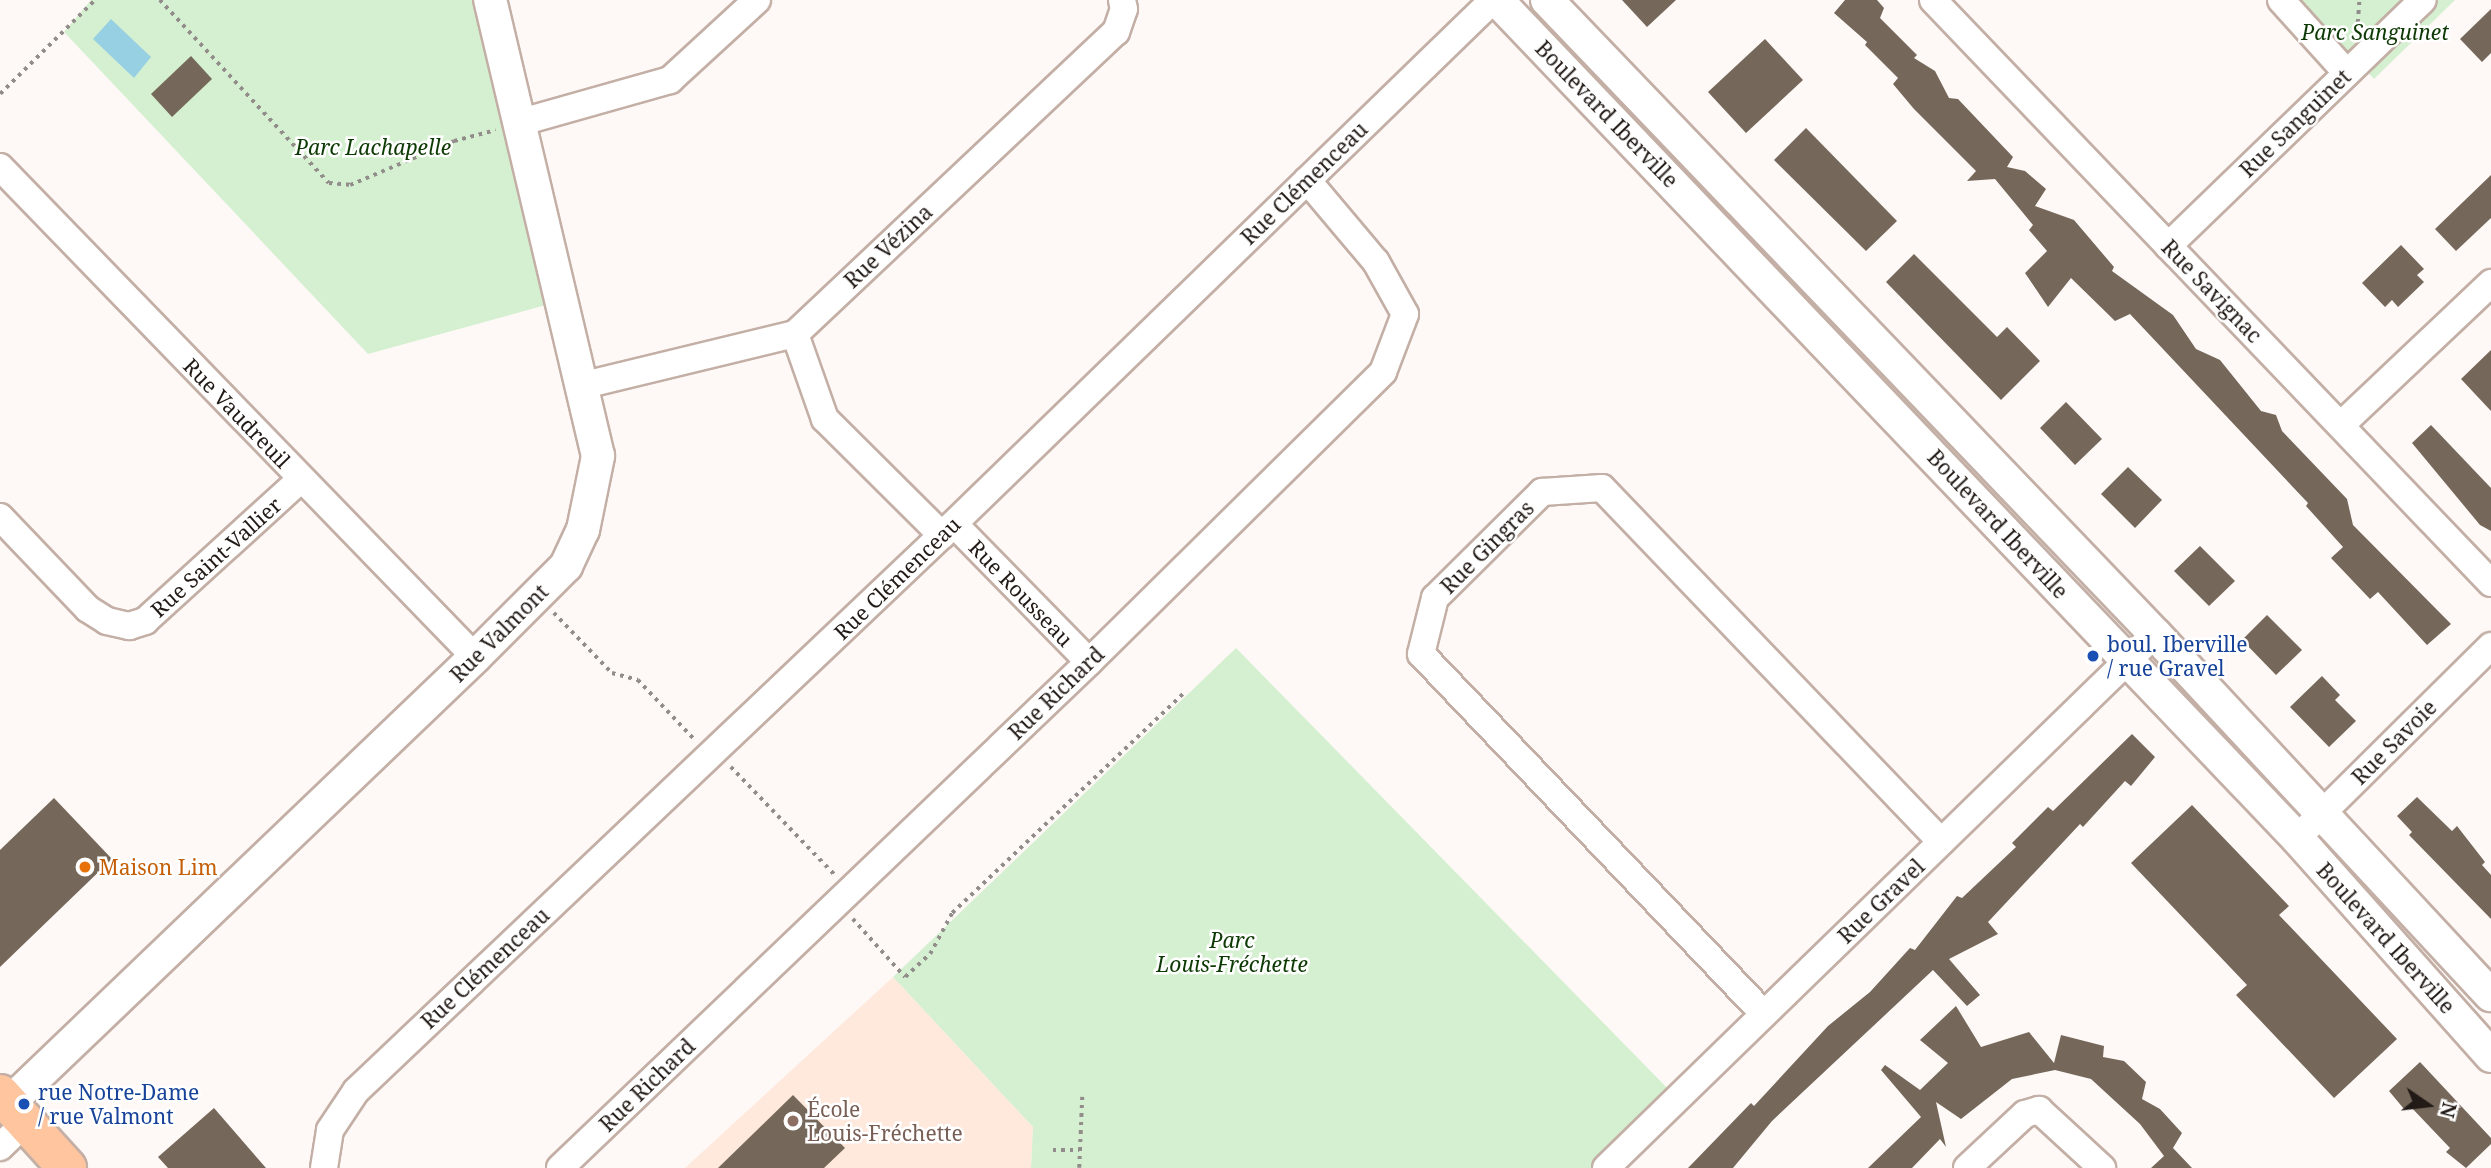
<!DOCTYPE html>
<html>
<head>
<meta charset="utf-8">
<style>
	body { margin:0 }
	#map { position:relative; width:2491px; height:1168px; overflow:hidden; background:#fef9f7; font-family:"Noto Serif",serif }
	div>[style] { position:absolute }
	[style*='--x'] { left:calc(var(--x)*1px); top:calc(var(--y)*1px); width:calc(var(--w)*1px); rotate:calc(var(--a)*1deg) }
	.built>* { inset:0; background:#ffe8dc }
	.green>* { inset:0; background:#d5f0d0 }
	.water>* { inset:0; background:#97cfe3 }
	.building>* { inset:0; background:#75685a }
	.path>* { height:3.5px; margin-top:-1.75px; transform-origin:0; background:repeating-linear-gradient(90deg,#928d8a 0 3.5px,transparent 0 8.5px) }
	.roads { filter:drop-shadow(2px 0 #c3afa5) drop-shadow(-2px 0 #c3afa5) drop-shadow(0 2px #c3afa5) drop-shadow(0 -2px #c3afa5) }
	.minor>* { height:26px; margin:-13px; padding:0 13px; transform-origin:13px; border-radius:13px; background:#fff }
	.tertiary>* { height:32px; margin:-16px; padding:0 16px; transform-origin:16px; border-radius:16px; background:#fff }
	.primary>* { height:38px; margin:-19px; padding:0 19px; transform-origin:19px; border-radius:19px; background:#fec59e }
	.dots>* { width:19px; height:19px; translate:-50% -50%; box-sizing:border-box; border:4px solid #fff; border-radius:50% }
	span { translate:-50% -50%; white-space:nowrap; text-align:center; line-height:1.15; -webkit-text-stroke:5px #fff; paint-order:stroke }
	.park-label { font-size:21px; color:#0d3a04; font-style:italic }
	.street-label { font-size:21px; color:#211a16 }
	.transit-label { font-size:21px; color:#164399 }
	.left { translate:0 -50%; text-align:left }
	.food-label { font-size:21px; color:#c56008 }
	.education-label { font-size:21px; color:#785e54 }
	.north { position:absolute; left:2393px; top:1070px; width:70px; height:70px; -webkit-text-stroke:5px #fff; paint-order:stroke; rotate:104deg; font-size:19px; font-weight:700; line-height:28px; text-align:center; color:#211a16 }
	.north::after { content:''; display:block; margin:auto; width:24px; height:32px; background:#211a16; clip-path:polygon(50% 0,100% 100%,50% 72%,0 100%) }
</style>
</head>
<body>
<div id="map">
	<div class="built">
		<i style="clip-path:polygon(893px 977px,1033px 1127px,1031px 1168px,685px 1168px)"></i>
	</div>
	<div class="green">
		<i style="clip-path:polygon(91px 0,490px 0,564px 300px,368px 354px,64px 32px)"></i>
		<i style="clip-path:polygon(2300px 0,2455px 0,2374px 79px)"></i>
		<i style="clip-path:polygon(1236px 648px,1678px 1099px,1606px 1168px,1031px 1168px,1033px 1127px,893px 977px)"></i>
	</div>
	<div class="water">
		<i style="clip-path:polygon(111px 19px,151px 57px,134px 78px,93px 39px)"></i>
	</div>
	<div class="building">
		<i style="clip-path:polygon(1622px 0,1676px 0,1647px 27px)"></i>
		<i style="clip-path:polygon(1845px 0,1877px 0,1884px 8px,1880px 18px,1917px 55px,1914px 58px,1935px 71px,1949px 98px,1958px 99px,2013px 157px,2007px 167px,2025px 171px,2046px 189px,2035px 206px,2074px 220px,2114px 267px,2112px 271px,2173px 315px,2196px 349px,2220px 360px,2261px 411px,2276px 415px,2282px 431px,2347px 499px,2353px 525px,2451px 624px,2427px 645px,2378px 592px,2370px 599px,2331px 558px,2343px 547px,2306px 506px,2308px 503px,2130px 314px,2115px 321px,2071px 278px,2048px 307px,2025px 273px,2047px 251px,2029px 230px,2033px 225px,1995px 179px,1967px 181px,1976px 171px,1914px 109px,1893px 84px,1898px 78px,1865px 45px,1867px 42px,1834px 13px)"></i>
		<i style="clip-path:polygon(2491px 9px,2491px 53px,2482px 62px,2460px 39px)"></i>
		<i style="clip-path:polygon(1765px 39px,1803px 80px,1746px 133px,1708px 92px)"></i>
		<i style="clip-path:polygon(191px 56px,212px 79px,172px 117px,151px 94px)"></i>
		<i style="clip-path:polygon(1806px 128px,1897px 221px,1866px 251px,1774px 160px)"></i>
		<i style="clip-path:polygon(2491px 175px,2491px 218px,2456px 251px,2435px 229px)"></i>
		<i style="clip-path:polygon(2401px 245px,2424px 269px,2417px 275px,2424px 282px,2398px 307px,2392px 300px,2385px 307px,2362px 283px)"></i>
		<i style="clip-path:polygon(1914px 254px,1997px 337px,2007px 327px,2040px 361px,2001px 400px,1886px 282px)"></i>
		<i style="clip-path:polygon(2491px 350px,2491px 411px,2461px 379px)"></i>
		<i style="clip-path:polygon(2066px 402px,2102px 439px,2075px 465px,2040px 428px)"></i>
		<i style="clip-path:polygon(2431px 425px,2491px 488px,2491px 531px,2480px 525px,2412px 443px)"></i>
		<i style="clip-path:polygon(2128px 467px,2162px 500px,2135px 528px,2101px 494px)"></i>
		<i style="clip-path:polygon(2200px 546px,2235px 581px,2209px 606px,2174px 571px)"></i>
		<i style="clip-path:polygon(2267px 615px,2302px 650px,2276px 675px,2242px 640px)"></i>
		<i style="clip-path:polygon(2322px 676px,2340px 695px,2335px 700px,2356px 721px,2329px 747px,2290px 707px)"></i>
		<i style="clip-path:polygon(2132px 734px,2155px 757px,2131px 786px,2125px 781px,2083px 827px,2080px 824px,1988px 922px,1998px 934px,1949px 959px,1980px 995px,1967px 1006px,1933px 970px,1772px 1121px,1733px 1168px,1688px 1168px,1751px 1103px,1754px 1106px,1828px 1026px,1870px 992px,1910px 948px,1915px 950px,1957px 896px,1962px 898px,2016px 847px,2012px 843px,2048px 807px,2053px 811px)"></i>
		<i style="clip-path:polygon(2417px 797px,2452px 831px,2457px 826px,2485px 862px,2482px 865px,2491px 875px,2491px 919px,2409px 835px,2412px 832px,2397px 816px)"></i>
		<i style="clip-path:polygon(54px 798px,112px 859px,0 967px,0 850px)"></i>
		<i style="clip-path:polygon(2192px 805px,2289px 906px,2279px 915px,2397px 1039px,2334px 1098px,2236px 995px,2247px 985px,2131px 863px)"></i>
		<i style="clip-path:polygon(1956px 1006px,1981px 1047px,2029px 1032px,2054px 1063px,2061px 1035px,2104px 1046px,2103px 1057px,2124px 1061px,2146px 1082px,2142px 1099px,2160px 1109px,2182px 1133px,2173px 1148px,2192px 1168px,2151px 1168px,2164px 1156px,2140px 1124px,2091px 1079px,2055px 1070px,2012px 1079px,1961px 1119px,1936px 1102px,1946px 1147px,1940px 1139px,1912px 1168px,1868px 1168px,1921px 1117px,1881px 1070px,1885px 1065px,1920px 1090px,1948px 1063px,1920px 1040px)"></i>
		<i style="clip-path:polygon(2420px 1062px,2491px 1138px,2491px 1144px,2466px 1168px,2446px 1152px,2450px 1148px,2409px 1105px,2404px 1109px,2389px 1091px)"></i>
		<i style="clip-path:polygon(793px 1095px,845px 1148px,824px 1168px,718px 1168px)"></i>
		<i style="clip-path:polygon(214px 1108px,266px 1168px,168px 1168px,158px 1157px)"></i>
	</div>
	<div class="path">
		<i style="--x:160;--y:0;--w:249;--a:47.3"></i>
		<i style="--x:329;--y:183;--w:21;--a:5"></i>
		<i style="--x:350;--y:185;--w:113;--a:-22.9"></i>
		<i style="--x:454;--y:141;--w:43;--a:-14.7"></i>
		<i style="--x:2357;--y:31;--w:31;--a:-86"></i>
		<i style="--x:0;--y:94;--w:134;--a:-44.7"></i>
		<i style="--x:554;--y:613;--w:83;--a:46"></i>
		<i style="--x:612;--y:673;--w:27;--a:15"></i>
		<i style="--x:638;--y:680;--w:81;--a:46.5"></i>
		<i style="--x:731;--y:767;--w:150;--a:46.1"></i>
		<i style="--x:853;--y:919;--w:78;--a:48.1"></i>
		<i style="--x:905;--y:977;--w:34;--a:-43"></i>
		<i style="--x:930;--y:954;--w:47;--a:-61.8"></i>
		<i style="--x:952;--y:913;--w:320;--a:-43.5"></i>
		<i style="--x:1053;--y:1150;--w:26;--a:0"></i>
		<i style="--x:1079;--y:1168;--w:71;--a:-87.6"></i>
	</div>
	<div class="roads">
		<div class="minor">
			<i style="--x:1933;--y:0;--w:807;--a:46.26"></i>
			<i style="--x:2281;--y:0;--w:98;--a:47.9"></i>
			<i style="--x:518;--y:123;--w:158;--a:-15.8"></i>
			<i style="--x:670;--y:80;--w:118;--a:-42.6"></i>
			<i style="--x:0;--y:167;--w:682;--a:45.89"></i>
			<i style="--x:2168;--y:246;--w:354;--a:-44"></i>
			<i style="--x:795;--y:334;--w:90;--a:70.6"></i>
			<i style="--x:825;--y:419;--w:165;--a:44.8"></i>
			<i style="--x:584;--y:385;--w:217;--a:-13.6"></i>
			<i style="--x:795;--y:334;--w:441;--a:-43.3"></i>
			<i style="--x:1116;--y:32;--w:24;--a:-71"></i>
			<i style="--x:1124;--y:9;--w:9;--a:-103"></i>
			<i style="--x:2341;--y:425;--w:207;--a:-43.4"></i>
			<i style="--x:0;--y:517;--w:127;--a:46.3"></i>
			<i style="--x:88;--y:609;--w:22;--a:32"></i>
			<i style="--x:107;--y:621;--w:23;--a:13"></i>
			<i style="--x:129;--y:626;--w:17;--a:-17"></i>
			<i style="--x:145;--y:621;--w:211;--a:-42.3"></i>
			<i style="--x:954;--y:524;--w:193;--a:45.6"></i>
			<i style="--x:2297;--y:838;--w:273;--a:-44.7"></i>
			<i style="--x:1764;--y:1014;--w:497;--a:-133.6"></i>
			<i style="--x:1421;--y:654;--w:58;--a:-76"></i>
			<i style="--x:1435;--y:598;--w:151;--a:-44.7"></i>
			<i style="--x:1542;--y:492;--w:60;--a:-3.8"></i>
			<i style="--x:1602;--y:488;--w:490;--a:46.2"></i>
			<i style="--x:0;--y:1147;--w:36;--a:-44"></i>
			<i style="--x:324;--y:1168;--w:38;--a:-81"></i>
			<i style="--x:330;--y:1130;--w:47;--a:-56.3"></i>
			<i style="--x:356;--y:1091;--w:808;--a:-43.5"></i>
			<i style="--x:942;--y:535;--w:768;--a:-44.16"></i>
			<i style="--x:560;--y:1168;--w:732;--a:-43.73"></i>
			<i style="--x:1089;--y:662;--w:413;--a:-44.6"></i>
			<i style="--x:1383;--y:372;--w:62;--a:-69.2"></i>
			<i style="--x:1405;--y:314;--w:60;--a:-119.1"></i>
			<i style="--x:1376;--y:262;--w:107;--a:-130.1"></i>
			<i style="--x:1606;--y:1168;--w:766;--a:-44.21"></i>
			<i style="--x:1967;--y:1168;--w:79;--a:-43"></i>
			<i style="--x:2025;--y:1114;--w:15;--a:-16"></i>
			<i style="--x:2039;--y:1110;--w:86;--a:42.6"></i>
		</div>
		<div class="tertiary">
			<i style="--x:1497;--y:0;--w:1159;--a:46.33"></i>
			<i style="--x:2297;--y:838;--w:292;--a:48.3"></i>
			<i style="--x:1547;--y:0;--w:878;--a:46.2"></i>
			<i style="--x:2155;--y:634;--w:493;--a:47.1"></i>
			<i style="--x:9;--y:1103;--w:645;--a:-43.74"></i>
			<i style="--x:475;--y:657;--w:129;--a:-45"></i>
			<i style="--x:566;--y:566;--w:40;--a:-65"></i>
			<i style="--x:583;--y:530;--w:76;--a:-78.5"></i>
			<i style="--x:598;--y:456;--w:469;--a:-103.3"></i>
		</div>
		<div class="primary">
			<i style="--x:0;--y:1094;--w:100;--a:47.8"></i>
		</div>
	</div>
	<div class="dots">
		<i style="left:2093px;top:656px;background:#1a4fb4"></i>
		<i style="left:85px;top:867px;background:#e8710a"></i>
		<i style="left:24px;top:1104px;background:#1a4fb4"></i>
		<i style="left:793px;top:1121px;background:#8d6e63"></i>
	</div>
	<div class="park-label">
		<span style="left:2375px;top:32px">Parc Sanguinet</span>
		<span style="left:373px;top:147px">Parc Lachapelle</span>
		<span style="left:1232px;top:952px">Parc<br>Louis-Fréchette</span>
	</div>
	<div class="street-label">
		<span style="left:1607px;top:114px;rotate:46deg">Boulevard Iberville</span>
		<span style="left:2295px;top:123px;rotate:-44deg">Rue Sanguinet</span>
		<span style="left:1304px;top:183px;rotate:-44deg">Rue Clémenceau</span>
		<span style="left:888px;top:246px;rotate:-43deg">Rue Vézina</span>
		<span style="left:2212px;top:291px;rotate:46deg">Rue Savignac</span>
		<span style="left:237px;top:413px;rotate:46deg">Rue Vaudreuil</span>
		<span style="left:1998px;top:524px;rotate:47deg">Boulevard Iberville</span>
		<span style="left:1487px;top:547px;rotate:-45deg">Rue Gingras</span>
		<span style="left:216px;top:557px;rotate:-42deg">Rue Saint-Vallier</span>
		<span style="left:897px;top:578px;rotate:-44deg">Rue Clémenceau</span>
		<span style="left:1021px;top:593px;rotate:46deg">Rue Rousseau</span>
		<span style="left:499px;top:633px;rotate:-45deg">Rue Valmont</span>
		<span style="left:1056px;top:693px;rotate:-44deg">Rue Richard</span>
		<span style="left:2394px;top:742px;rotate:-45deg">Rue Savoie</span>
		<span style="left:1881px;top:901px;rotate:-44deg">Rue Gravel</span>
		<span style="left:2386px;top:938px;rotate:48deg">Boulevard Iberville</span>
		<span style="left:485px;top:968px;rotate:-43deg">Rue Clémenceau</span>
		<span style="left:647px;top:1085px;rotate:-44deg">Rue Richard</span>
	</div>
	<div class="transit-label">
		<span class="left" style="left:2107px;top:656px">boul. Iberville<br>/ rue Gravel</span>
		<span class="left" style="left:38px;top:1104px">rue Notre-Dame<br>/ rue Valmont</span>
	</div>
	<div class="food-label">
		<span class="left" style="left:99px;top:867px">Maison Lim</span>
	</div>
	<div class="education-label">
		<span class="left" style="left:807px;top:1121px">École<br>Louis-Fréchette</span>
	</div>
	<div class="north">N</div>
</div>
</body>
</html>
